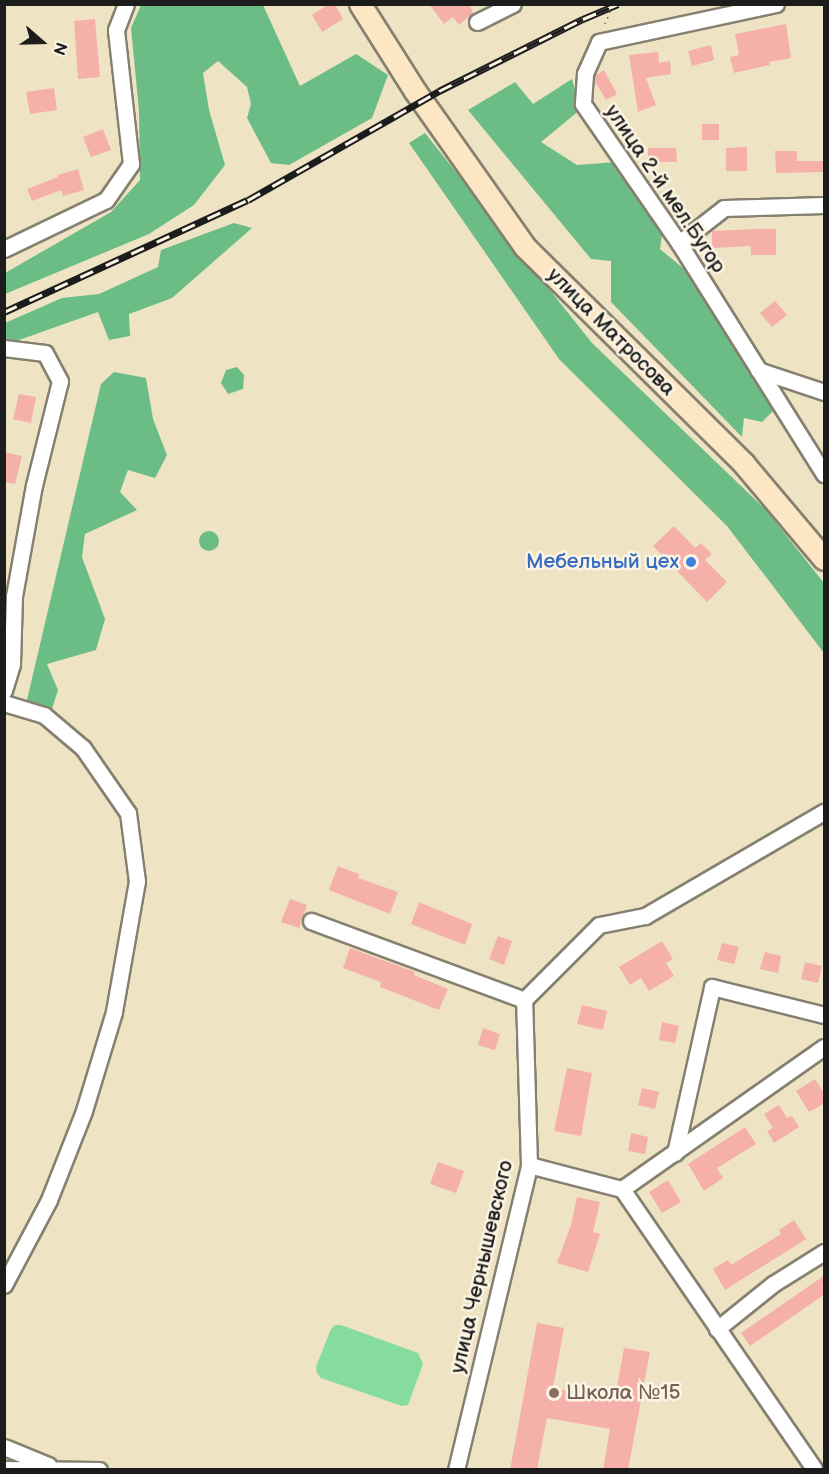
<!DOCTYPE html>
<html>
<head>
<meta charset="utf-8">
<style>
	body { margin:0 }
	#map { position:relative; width:829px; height:1474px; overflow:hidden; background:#eee4c4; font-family:"Balsamiq Sans",sans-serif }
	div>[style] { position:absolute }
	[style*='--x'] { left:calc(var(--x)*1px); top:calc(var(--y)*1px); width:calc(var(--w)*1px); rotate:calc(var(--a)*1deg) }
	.green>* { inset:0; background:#86dc9f }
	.forest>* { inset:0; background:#6cbc86 }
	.round { border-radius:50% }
	.building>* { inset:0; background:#f5b0a9 }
	.path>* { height:2px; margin-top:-1px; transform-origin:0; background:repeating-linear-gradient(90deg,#858070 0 1.5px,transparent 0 6px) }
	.roads { filter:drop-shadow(2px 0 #858070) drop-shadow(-2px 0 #858070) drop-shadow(0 2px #858070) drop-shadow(0 -2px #858070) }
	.minor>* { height:15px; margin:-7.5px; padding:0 7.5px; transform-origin:7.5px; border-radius:7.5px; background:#fff }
	.secondary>* { height:21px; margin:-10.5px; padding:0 10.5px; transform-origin:10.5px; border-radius:10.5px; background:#fce6c4 }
	.rail>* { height:7px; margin-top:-3.5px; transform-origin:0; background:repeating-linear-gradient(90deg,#fcf5e5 0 14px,#1c1c1c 0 28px); box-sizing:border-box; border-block:2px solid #1c1c1c }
	.dots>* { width:16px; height:16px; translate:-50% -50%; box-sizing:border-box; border:3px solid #fcf5e5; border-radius:50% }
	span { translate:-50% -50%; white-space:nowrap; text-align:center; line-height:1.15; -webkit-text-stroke:5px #fcf5e5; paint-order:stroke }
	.street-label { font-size:21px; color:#1c1c1c }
	.shop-label { font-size:21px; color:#366cbe }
	.right { translate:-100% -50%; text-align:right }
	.education-label { font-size:21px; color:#785e54 }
	.left { translate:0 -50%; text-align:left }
	.frame { position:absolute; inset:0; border:6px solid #1c1c1c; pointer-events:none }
	.north { position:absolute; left:12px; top:12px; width:60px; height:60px; -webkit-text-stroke:4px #fcf5e5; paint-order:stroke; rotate:110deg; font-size:16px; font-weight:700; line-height:24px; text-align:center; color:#1c1c1c }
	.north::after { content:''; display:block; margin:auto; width:21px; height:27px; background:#1c1c1c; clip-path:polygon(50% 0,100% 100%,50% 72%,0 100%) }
</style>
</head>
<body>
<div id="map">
	<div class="green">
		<i style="clip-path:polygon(335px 1325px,341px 1325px,418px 1353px,423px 1364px,408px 1405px,402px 1406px,321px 1378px,317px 1373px,316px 1367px,331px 1329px)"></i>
	</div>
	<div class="forest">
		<i style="clip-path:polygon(141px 5px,263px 5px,300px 86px,356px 54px,388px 75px,372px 118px,289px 165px,271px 163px,247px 118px,251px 104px,247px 87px,218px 61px,203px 73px,209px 110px,225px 165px,194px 205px,149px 234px,5px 294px,5px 273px,111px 212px,140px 180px,139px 111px,131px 28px)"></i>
		<i style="clip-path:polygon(572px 79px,581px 109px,541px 142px,577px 165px,616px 162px,666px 206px,660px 249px,689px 273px,774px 410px,762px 422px,744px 418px,742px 437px,611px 302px,611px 261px,591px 259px,468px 110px,515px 82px,533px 104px)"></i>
		<i style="clip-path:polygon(425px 133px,592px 343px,766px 510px,824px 583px,824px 653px,727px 526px,559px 359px,409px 143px)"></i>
		<i style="clip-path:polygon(234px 223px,252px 228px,172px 298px,129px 314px,130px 336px,109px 340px,98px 312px,5px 345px,5px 323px,62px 298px,99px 294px,158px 267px,161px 250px)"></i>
		<i style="clip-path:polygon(237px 367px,244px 375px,243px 389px,228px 394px,221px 383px,226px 370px)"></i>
		<i style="clip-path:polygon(114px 372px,146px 378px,153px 419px,167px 455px,155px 478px,128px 470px,120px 492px,137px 510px,85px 534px,82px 557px,105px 619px,96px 650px,47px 664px,58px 690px,51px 712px,27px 700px,101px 384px)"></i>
		<i class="round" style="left:199px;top:531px;width:20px;height:20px"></i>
	</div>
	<div class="building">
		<i style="clip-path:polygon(329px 4px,335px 4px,343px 19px,322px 32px,312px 15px)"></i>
		<i style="clip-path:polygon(429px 4px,469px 4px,473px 13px,459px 25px,453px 17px,444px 24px)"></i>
		<i style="clip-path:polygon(95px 19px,100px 77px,78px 79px,74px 21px)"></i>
		<i style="clip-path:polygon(786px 24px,791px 58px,769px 62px,770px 65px,734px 73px,730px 57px,739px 55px,735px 34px)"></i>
		<i style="clip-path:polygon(711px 45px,714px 60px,692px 66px,688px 51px)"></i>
		<i style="clip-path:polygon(658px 52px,659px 63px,670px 61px,671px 74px,646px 78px,656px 105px,638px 112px,629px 55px)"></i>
		<i style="clip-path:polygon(604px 70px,617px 94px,606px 100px,594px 80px,595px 76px)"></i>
		<i style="clip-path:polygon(54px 88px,57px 110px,30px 114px,26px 92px)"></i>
		<i style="clip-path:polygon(702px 124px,719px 124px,719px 140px,702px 140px)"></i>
		<i style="clip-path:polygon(103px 129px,111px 150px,91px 157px,83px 137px)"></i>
		<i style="clip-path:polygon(747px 147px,747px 171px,726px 171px,726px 148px)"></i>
		<i style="clip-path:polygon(648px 148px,676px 148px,677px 162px,648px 162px)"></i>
		<i style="clip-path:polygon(775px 151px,797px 151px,797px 161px,825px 161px,825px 172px,776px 173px)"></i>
		<i style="clip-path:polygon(78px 169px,84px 190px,63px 196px,61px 190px,32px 201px,27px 189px,58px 177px,57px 175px)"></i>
		<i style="clip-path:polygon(754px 229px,776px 229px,776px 255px,751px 255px,751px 246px,712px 248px,712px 231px)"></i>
		<i style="clip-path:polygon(775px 301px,787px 315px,772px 327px,760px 313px)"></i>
		<i style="clip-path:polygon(19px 394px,36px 397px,31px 423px,13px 419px)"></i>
		<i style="clip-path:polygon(4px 452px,22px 456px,15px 484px,4px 482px)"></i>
		<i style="clip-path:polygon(674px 526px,695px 548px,701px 543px,712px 554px,705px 560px,727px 582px,707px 602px,653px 546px)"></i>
		<i style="clip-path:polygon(338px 866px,359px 874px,358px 878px,398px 892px,390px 914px,329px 890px)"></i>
		<i style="clip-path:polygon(290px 899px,307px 905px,299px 928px,281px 922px)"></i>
		<i style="clip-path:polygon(419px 902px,472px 924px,465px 945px,411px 924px)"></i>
		<i style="clip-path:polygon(498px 936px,512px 941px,504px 965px,489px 959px)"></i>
		<i style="clip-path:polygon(662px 941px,673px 959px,666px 963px,674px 976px,649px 991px,641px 978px,630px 985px,619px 967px)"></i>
		<i style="clip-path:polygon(722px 943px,739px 947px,734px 964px,717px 960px)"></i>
		<i style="clip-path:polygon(350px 948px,415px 972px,414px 975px,448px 989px,439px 1010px,380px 987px,381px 982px,343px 968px)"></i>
		<i style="clip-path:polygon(765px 952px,781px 956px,778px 973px,760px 969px)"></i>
		<i style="clip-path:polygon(805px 962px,822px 966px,818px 983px,801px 979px)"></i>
		<i style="clip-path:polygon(582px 1005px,607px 1011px,603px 1030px,577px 1024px)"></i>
		<i style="clip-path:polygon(662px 1022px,679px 1026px,675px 1043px,659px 1040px)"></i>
		<i style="clip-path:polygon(483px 1028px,500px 1034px,495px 1050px,478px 1045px)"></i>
		<i style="clip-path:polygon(567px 1068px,592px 1073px,581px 1136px,554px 1131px)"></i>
		<i style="clip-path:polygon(815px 1079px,825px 1095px,825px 1103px,809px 1112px,796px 1091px)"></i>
		<i style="clip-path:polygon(642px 1088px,659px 1092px,655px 1109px,638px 1105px)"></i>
		<i style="clip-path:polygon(779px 1105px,787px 1118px,792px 1116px,799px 1127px,774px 1143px,767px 1131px,773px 1128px,764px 1114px)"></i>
		<i style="clip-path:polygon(745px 1127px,756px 1144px,717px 1168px,723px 1178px,704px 1191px,688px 1164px)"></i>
		<i style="clip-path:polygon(631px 1133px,648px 1137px,645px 1154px,628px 1151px)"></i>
		<i style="clip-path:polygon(438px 1162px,464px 1171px,456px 1193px,430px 1184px)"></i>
		<i style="clip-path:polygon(668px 1180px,681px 1202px,662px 1213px,649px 1192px)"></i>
		<i style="clip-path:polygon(577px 1197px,600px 1202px,593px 1232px,600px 1234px,588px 1272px,557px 1263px,571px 1225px)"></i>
		<i style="clip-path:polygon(794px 1220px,806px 1239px,725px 1290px,713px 1269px,728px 1260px,731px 1265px,781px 1234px,779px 1230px)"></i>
		<i style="clip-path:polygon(825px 1275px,825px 1294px,750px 1346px,741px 1333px)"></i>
		<i style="clip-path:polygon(537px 1323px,564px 1328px,553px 1388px,615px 1399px,624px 1348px,650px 1352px,628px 1470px,603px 1470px,610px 1429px,547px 1418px,537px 1470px,510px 1470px)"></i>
	</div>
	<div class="path">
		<i style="--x:605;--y:24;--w:22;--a:-68"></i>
	</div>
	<div class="roads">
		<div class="minor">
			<i style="--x:776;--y:4;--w:181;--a:167.9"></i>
			<i style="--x:599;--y:42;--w:35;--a:114"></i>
			<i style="--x:585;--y:74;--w:30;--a:94"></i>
			<i style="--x:583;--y:104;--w:169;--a:55.4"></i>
			<i style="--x:679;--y:243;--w:273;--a:57.9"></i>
			<i style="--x:477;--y:22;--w:40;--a:-26.6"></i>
			<i style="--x:679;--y:243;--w:57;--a:-37.9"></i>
			<i style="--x:724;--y:208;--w:100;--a:-1.7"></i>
			<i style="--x:4;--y:249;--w:113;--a:-25.7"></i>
			<i style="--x:106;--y:200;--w:44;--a:-55.2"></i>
			<i style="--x:131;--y:164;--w:135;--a:-96.4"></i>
			<i style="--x:116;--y:30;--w:28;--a:-69"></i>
			<i style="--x:4;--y:348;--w:41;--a:7"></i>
			<i style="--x:45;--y:353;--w:32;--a:62"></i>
			<i style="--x:60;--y:381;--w:107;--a:104"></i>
			<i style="--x:34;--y:485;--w:113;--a:100.2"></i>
			<i style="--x:14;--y:596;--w:68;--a:91.7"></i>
			<i style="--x:12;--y:664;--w:28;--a:107"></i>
			<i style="--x:758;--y:370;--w:70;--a:18.4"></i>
			<i style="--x:4;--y:703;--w:42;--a:16.7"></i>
			<i style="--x:44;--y:715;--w:51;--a:40.2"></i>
			<i style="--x:83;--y:748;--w:79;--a:55.3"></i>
			<i style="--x:128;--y:813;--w:69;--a:82.5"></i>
			<i style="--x:137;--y:881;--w:133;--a:100"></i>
			<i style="--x:114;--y:1012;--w:103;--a:106.9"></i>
			<i style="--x:84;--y:1111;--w:96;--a:111.5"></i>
			<i style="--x:49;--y:1200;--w:96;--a:117.9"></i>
			<i style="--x:311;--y:921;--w:227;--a:20.3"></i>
			<i style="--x:675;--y:1153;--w:170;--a:-77.4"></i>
			<i style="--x:712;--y:987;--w:115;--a:14"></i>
			<i style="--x:529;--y:1165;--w:96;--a:14.5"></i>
			<i style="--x:622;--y:1189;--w:339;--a:55.5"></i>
			<i style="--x:622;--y:1189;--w:247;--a:-35.1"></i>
			<i style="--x:717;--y:1329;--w:72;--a:-38.8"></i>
			<i style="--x:773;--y:1284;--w:60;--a:-32.1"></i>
			<i style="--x:4;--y:1447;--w:48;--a:22.2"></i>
			<i style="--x:4;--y:1469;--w:95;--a:0.6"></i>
			<i style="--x:456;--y:1470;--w:314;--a:-76.5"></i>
			<i style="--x:529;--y:1165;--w:165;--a:-91.7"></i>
			<i style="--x:524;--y:1000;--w:106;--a:-45"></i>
			<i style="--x:599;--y:925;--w:47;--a:-11.1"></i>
			<i style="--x:645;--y:916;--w:207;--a:-30.2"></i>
		</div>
		<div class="secondary">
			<i style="--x:360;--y:4;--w:103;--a:57.7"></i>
			<i style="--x:415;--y:91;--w:191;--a:54.8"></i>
			<i style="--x:525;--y:247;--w:308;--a:44.7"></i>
			<i style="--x:744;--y:464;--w:124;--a:49.9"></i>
		</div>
	</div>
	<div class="rail">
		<i style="--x:4;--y:312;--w:268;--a:-24.7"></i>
		<i style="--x:248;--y:200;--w:220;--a:-29.7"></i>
		<i style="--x:439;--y:91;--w:161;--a:-26.6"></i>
		<i style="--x:583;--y:19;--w:38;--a:-23"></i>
	</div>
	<div class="dots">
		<i style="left:691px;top:562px;background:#3f7fe0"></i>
		<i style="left:554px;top:1393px;background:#8d6e63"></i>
	</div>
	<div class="street-label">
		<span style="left:665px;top:189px;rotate:56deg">улица 2-й мел.Бугор</span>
		<span style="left:611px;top:332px;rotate:45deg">улица Матросова</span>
		<span style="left:482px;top:1267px;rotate:-77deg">улица Чернышевского</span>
	</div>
	<div class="shop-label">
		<span class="right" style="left:679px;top:562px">Мебельный цех</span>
	</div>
	<div class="education-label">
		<span class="left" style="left:566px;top:1393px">Школа №15</span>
	</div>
	<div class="frame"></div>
	<div class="north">N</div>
</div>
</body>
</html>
